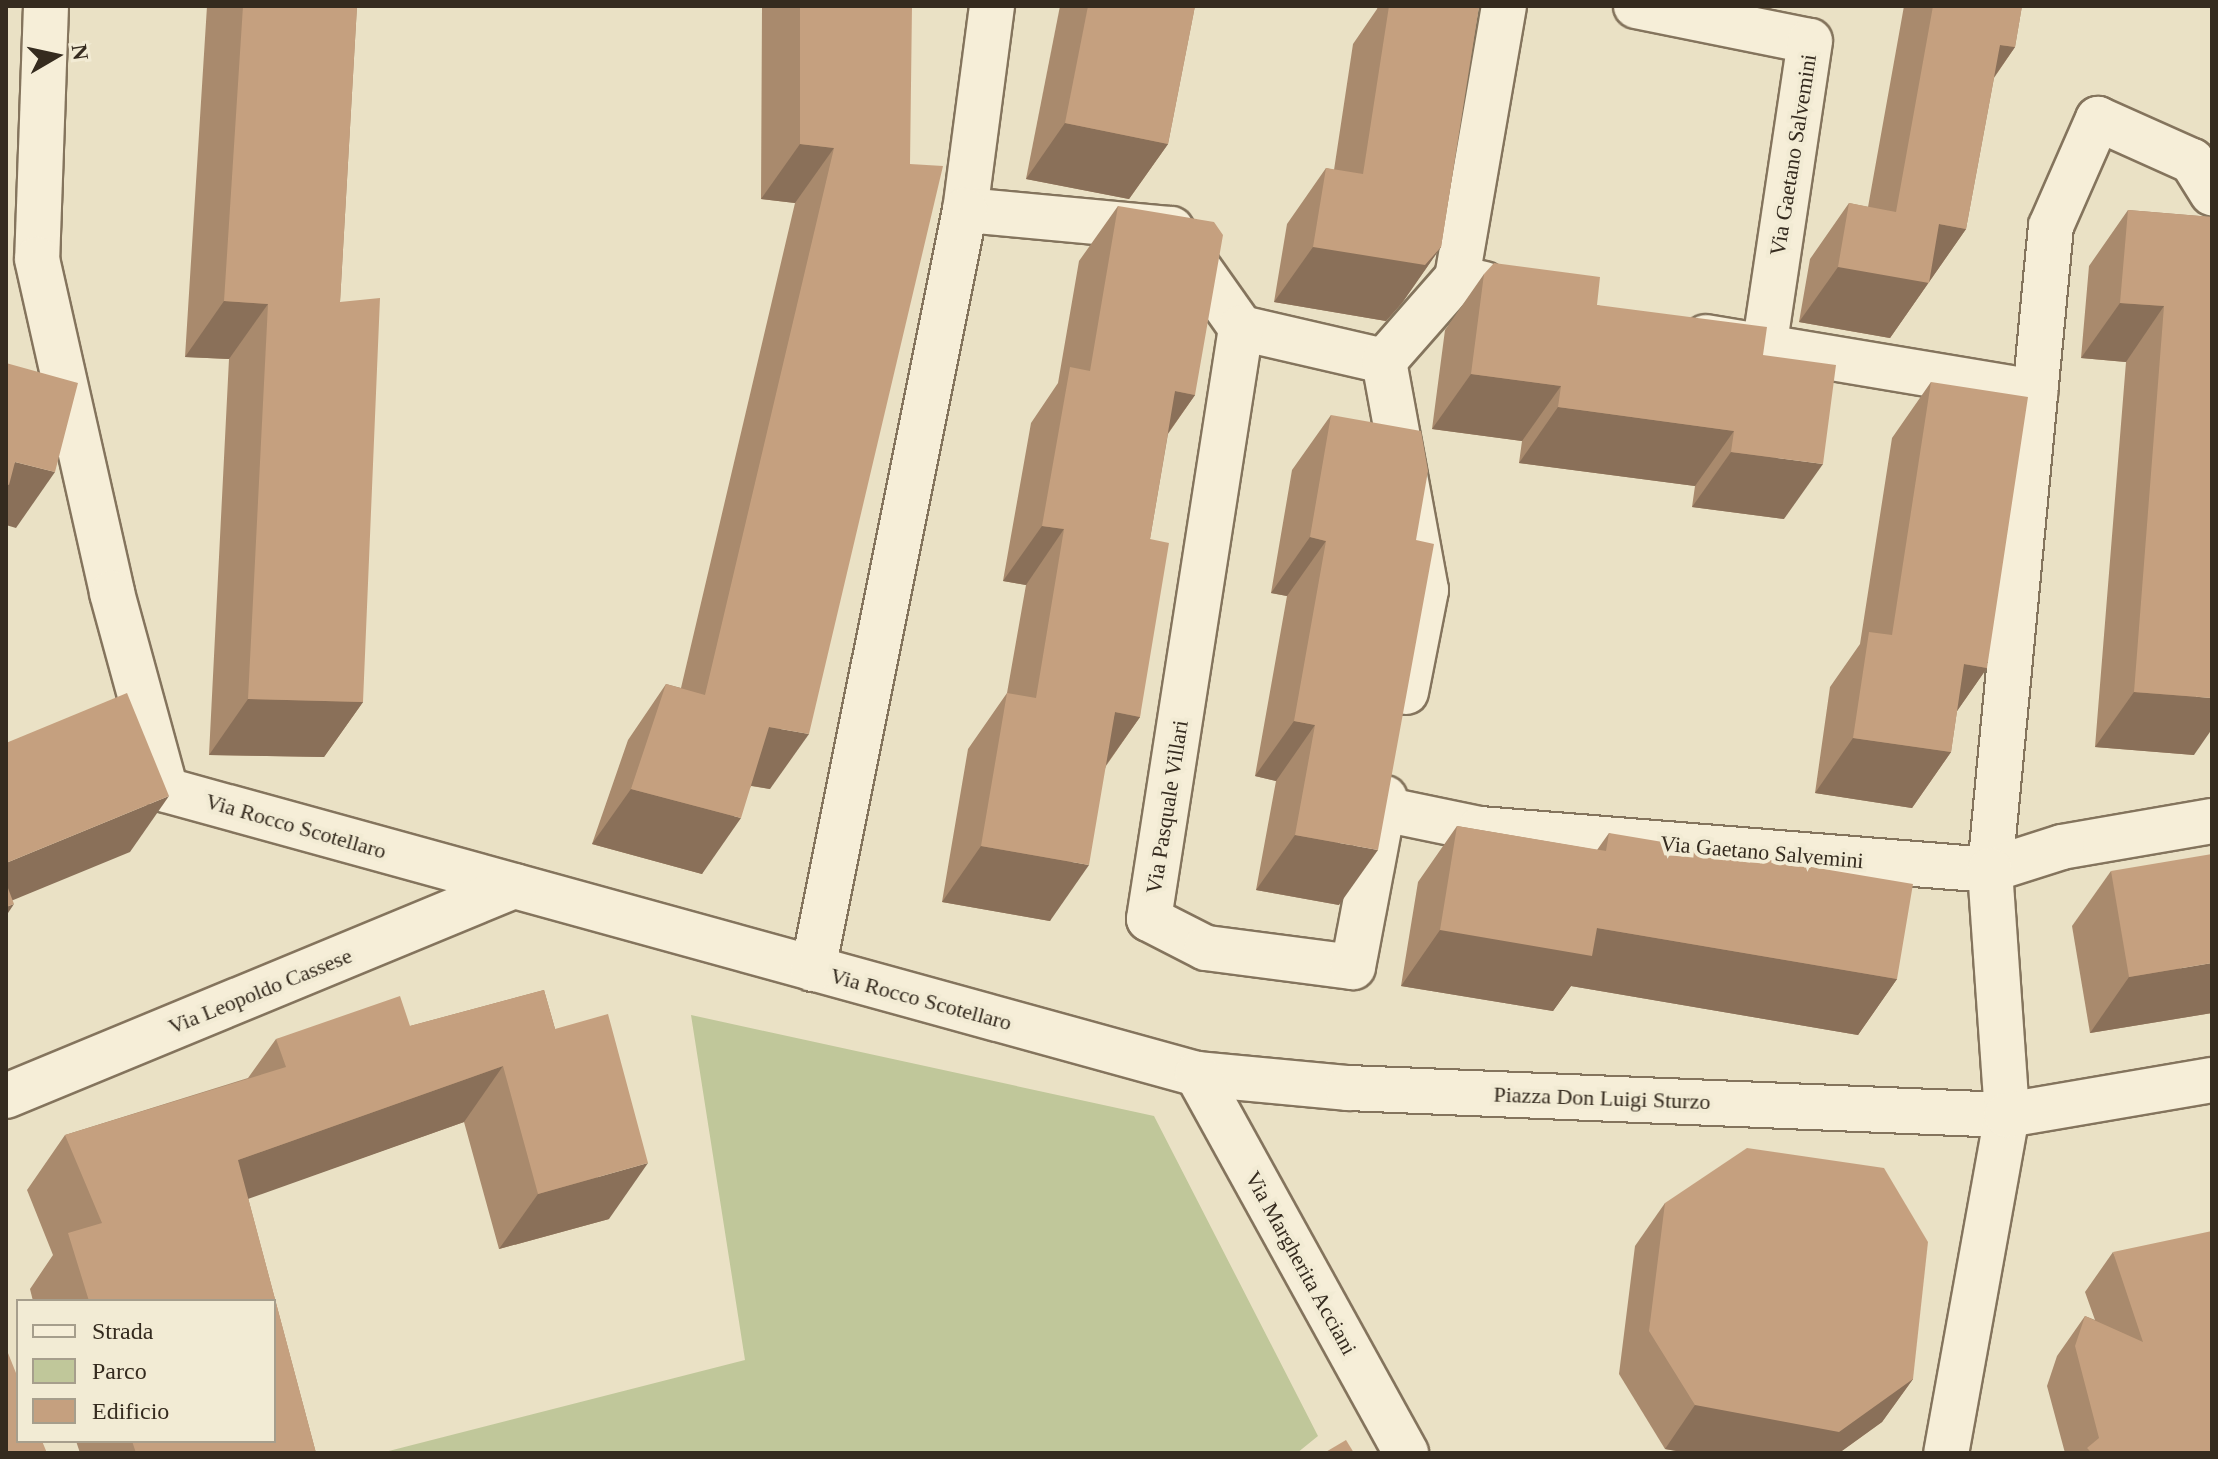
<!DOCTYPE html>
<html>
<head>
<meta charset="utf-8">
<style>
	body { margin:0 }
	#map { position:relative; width:2218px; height:1459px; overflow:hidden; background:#eae1c5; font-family:"Times New Roman",serif }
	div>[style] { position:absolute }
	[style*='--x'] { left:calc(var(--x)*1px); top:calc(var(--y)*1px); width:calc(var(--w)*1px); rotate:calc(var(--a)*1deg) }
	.green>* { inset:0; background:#c0c79a }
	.roads { filter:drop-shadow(2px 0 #84745d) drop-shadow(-2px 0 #84745d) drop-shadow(0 2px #84745d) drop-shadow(0 -2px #84745d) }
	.street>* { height:44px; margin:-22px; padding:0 22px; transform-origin:22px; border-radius:22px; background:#f6eed8 }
	.wall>* { inset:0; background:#a98a6d }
	.shaded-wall>* { inset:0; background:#8a7059 }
	.building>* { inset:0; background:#c5a07f }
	span { translate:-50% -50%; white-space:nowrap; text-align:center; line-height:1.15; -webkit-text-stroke:8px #f2ebd4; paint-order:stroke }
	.street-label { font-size:22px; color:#352b1f }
	.frame { position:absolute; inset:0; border:8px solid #352b1f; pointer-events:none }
	.legend { position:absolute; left:16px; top:1299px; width:260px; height:144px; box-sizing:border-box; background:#f2ebd4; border:2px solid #a69e8c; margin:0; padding:10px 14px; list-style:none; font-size:24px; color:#352b1f }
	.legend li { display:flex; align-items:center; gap:16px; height:40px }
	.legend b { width:40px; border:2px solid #a69e8c }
	.north { position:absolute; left:16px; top:16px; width:80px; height:80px; -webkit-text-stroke:6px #f2ebd4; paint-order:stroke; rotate:81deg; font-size:22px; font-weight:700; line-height:32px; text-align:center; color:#352b1f }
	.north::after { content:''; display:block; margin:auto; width:28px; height:36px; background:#352b1f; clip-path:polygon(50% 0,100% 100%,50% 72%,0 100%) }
</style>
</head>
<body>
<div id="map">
	<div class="green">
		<i style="clip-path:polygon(691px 1015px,1154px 1116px,1318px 1436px,1297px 1453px,381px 1453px,745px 1360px)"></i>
	</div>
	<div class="roads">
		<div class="street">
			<i style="--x:46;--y:6;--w:253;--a:92"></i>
			<i style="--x:37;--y:259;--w:342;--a:77.3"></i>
			<i style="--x:112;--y:593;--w:204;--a:74.7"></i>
			<i style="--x:166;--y:790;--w:1069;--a:15.4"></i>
			<i style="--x:1197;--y:1074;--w:152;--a:5.3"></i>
			<i style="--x:1348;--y:1088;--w:660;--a:2.35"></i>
			<i style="--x:2007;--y:1115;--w:343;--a:100.2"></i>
			<i style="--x:992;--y:6;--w:206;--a:97.5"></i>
			<i style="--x:965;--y:210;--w:207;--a:5.3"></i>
			<i style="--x:1171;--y:229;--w:121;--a:54.7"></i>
			<i style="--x:1636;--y:6;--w:177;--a:11.4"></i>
			<i style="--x:1810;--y:41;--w:312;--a:98.5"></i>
			<i style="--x:1484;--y:284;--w:28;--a:-167"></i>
			<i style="--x:1457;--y:278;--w:276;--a:-80.2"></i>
			<i style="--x:1706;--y:337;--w:334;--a:9.5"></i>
			<i style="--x:1384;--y:361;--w:147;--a:-167"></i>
			<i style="--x:1241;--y:328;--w:598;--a:98.85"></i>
			<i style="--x:1149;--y:919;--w:64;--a:27"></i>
			<i style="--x:1206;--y:948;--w:148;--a:7.4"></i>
			<i style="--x:1353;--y:967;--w:172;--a:-79.3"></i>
			<i style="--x:1406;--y:692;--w:104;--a:-78.9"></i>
			<i style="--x:1426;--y:590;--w:233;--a:-100.4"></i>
			<i style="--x:1384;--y:361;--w:111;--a:-48.7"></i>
			<i style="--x:1383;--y:809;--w:99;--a:11.7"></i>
			<i style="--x:1480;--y:829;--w:512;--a:4.6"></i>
			<i style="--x:1990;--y:870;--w:647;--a:-84.59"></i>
			<i style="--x:2051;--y:226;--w:117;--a:-66.3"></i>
			<i style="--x:2098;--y:119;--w:103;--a:24.1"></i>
			<i style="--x:2192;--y:161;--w:38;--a:58"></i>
			<i style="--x:2212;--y:821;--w:152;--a:170.2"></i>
			<i style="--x:2062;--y:847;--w:76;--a:162.3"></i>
			<i style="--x:1990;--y:870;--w:246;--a:86"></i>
			<i style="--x:2007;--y:1115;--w:208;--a:-9.7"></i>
			<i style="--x:813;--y:969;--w:774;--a:-78.68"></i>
			<i style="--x:1197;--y:1074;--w:433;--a:61.1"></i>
			<i style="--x:6;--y:1096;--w:550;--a:-22.46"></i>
		</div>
	</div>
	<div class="wall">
		<i style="clip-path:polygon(207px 6px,357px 6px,340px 302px,363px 702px,324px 757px,209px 755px,229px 359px,185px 357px)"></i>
		<i style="clip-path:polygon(762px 6px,912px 6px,770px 789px,751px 786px,702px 874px,592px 844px,628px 740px,666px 684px,681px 688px,795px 203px,761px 199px)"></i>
		<i style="clip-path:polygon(1060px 6px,1195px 6px,1168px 144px,1129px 199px,1026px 179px)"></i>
		<i style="clip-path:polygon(1378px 6px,1479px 6px,1441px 247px,1402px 303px,1386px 321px,1274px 302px,1287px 224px,1326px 168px,1334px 170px,1353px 44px,1377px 9px)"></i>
		<i style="clip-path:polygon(1904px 6px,2022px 6px,2015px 47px,1994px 78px,1966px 229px,1890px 338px,1799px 322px,1810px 259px,1849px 203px,1868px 207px)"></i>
		<i style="clip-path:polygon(1118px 206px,1195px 395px,1168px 434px,1150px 539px,1140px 717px,1106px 766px,1050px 921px,942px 902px,968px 749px,1007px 693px,1026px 585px,1003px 581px,1031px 423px,1058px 383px,1079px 261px)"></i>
		<i style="clip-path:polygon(2128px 210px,2212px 217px,2194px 755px,2095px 747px,2126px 362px,2081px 358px,2089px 266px)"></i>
		<i style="clip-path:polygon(1484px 274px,1597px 305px,1763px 355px,1784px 519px,1692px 507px,1695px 486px,1519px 463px,1522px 441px,1432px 429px,1445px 330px)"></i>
		<i style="clip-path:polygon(1931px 382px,1987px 668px,1957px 711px,1951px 752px,1912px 808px,1815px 793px,1830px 687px,1860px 644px,1892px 438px)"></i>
		<i style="clip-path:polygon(1331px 415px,1339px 905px,1256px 890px,1276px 781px,1255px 776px,1287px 596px,1271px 593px,1292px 470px)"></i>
		<i style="clip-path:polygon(1457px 826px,1597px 850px,1609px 833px,1897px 979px,1858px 1035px,1571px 986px,1553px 1011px,1401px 986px,1418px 882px)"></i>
		<i style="clip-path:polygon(2111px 871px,2212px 1013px,2090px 1033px,2072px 926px)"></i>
		<i style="clip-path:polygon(544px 990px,609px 1219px,499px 1249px,464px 1122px,248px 1198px,316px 1453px,80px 1453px,76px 1441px,274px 1441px,274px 1301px,33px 1301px,30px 1289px,53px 1255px,27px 1190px,65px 1135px,248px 1078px,276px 1039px,410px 1026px)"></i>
		<i style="clip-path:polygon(1665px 1203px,1913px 1379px,1882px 1422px,1839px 1453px,1688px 1453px,1665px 1449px,1619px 1374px,1635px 1246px)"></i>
		<i style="clip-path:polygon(2113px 1252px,2212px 1453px,2065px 1453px,2047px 1386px,2057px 1356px,2085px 1316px,2095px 1320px,2085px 1292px)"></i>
	</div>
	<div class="shaded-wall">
		<i style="clip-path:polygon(2000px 45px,2015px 47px,1976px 103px)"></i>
		<i style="clip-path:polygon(1065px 123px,1168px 144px,1129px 199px,1026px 179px)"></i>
		<i style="clip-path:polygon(800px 144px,834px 148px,795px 203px,761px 199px)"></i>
		<i style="clip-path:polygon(1939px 224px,1966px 229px,1890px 338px,1799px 322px,1838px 267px)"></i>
		<i style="clip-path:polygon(1313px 247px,1441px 247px,1402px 303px,1386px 321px,1274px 302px)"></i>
		<i style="clip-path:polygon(224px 301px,268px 304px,229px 359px,185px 357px)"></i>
		<i style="clip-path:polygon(2120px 303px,2164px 306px,2126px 362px,2081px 358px)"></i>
		<i style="clip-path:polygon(1471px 374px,1561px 386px,1522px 441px,1432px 429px)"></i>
		<i style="clip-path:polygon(1175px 391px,1195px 395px,1156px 450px)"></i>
		<i style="clip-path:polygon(1558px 407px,1734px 431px,1695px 486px,1519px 463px)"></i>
		<i style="clip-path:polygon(1731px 452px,1823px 464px,1784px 519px,1692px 507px)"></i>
		<i style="clip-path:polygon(15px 462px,55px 472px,16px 528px,6px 525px,6px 475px)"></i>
		<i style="clip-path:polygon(1042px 526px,1064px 529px,1026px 585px,1003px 581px)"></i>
		<i style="clip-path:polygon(1310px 537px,1326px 541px,1287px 596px,1271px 593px)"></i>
		<i style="clip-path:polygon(1964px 664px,1987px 668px,1948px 724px)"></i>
		<i style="clip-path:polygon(2134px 692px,2212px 698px,2212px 729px,2194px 755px,2095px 747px)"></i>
		<i style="clip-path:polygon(248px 699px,363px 702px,324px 757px,209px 755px)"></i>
		<i style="clip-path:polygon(1115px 712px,1140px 717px,1101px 772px)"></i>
		<i style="clip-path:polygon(1294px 721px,1315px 725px,1276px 781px,1255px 776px)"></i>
		<i style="clip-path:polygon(769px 727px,809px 734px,770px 789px,730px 782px)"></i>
		<i style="clip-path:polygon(1853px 738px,1951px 752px,1912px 808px,1815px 793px)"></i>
		<i style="clip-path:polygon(631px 789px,741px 818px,702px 874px,592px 844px)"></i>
		<i style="clip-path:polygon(169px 796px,130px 852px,6px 903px,6px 863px)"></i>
		<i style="clip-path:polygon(1295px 835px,1378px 850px,1339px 905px,1256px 890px)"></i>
		<i style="clip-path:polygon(981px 846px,1089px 865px,1050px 921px,942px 902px)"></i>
		<i style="clip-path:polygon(14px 904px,6px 916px,6px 907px)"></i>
		<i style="clip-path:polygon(1597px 928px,1897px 979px,1858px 1035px,1571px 986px,1553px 1011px,1401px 986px,1440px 930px)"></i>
		<i style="clip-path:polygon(2212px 963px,2212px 1013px,2090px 1033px,2129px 977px)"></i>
		<i style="clip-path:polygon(503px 1066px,464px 1122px,200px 1216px,238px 1160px)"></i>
		<i style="clip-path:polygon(648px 1163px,609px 1219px,499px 1249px,538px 1194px)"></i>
		<i style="clip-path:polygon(1913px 1379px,1882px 1422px,1839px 1453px,1688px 1453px,1665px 1449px,1695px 1405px)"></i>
	</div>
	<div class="building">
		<i style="clip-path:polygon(243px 6px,357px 6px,340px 302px,380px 298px,363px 702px,248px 699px,268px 304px,224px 301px)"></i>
		<i style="clip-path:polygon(800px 6px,912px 6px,910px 164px,943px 166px,809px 734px,769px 727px,741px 818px,631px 789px,666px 684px,705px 695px,834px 148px,800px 144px)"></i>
		<i style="clip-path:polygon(1088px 6px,1195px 6px,1168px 144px,1065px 123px)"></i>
		<i style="clip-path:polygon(1389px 6px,1479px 6px,1441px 247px,1425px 265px,1313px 247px,1326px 168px,1363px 174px)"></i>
		<i style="clip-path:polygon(1933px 6px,2022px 6px,2015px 47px,2000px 45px,1966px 229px,1939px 224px,1929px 283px,1838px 267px,1849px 203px,1896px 212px)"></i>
		<i style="clip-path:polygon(1118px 206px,1214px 222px,1223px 235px,1195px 395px,1175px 391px,1150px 539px,1169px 543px,1140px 717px,1115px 712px,1089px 865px,981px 846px,1007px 693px,1036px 698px,1064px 529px,1042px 526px,1070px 367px,1090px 371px)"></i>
		<i style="clip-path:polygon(2128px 210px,2212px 217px,2212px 698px,2134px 692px,2164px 306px,2120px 303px)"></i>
		<i style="clip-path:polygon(1494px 263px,1600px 277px,1597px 305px,1767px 327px,1763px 355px,1836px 365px,1823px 464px,1731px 452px,1734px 431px,1558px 407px,1561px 386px,1471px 374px,1484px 274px)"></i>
		<i style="clip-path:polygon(6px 363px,78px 383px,55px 472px,15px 462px,9px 485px,6px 484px)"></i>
		<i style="clip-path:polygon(1931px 382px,2028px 397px,1987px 668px,1964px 664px,1951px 752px,1853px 738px,1869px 632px,1892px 635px)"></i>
		<i style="clip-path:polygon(1331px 415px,1421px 431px,1428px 471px,1416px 540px,1434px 544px,1378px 850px,1295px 835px,1315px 725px,1294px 721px,1326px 541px,1310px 537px)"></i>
		<i style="clip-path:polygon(127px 693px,169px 796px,6px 863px,6px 743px)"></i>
		<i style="clip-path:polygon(1457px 826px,1606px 851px,1609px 833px,1913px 884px,1897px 979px,1597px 928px,1592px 956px,1440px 930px)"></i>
		<i style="clip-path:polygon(2212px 854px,2212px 963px,2129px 977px,2111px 871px)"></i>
		<i style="clip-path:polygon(6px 883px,14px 904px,6px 907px)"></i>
		<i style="clip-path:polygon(544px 990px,555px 1029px,608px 1014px,648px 1163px,538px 1194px,503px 1066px,238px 1160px,316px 1453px,136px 1453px,132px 1441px,274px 1441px,274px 1301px,89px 1301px,68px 1233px,102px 1223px,65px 1135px,286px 1067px,276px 1039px,400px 996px,410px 1026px)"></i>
		<i style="clip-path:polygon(1747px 1148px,1884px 1168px,1928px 1242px,1913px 1379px,1839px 1432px,1695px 1405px,1649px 1331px,1665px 1203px)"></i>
		<i style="clip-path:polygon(2212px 1231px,2212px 1453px,2092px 1453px,2087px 1448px,2099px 1438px,2075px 1346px,2085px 1316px,2143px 1342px,2113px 1252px)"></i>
		<i style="clip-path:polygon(6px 1348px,18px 1378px,18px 1441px,42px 1441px,47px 1453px,6px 1453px)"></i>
		<i style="clip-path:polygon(1346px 1440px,1354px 1453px,1324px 1453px)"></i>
	</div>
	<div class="street-label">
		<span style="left:1793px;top:155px;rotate:-81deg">Via Gaetano Salvemini</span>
		<span style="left:1167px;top:807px;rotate:-81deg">Via Pasquale Villari</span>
		<span style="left:296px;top:826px;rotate:16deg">Via Rocco Scotellaro</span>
		<span style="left:1762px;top:852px;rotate:5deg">Via Gaetano Salvemini</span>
		<span style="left:260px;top:991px;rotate:-22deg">Via Leopoldo Cassese</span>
		<span style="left:921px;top:999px;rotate:15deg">Via Rocco Scotellaro</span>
		<span style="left:1602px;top:1098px;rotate:2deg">Piazza Don Luigi Sturzo</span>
		<span style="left:1301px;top:1263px;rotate:61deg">Via Margherita Acciani</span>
	</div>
	<div class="frame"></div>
	<ul class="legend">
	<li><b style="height:10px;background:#f6eed8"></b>Strada</li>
	<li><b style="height:22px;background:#c0c79a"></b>Parco</li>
	<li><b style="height:22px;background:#c5a07f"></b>Edificio</li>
	</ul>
	<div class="north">N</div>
</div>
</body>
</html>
